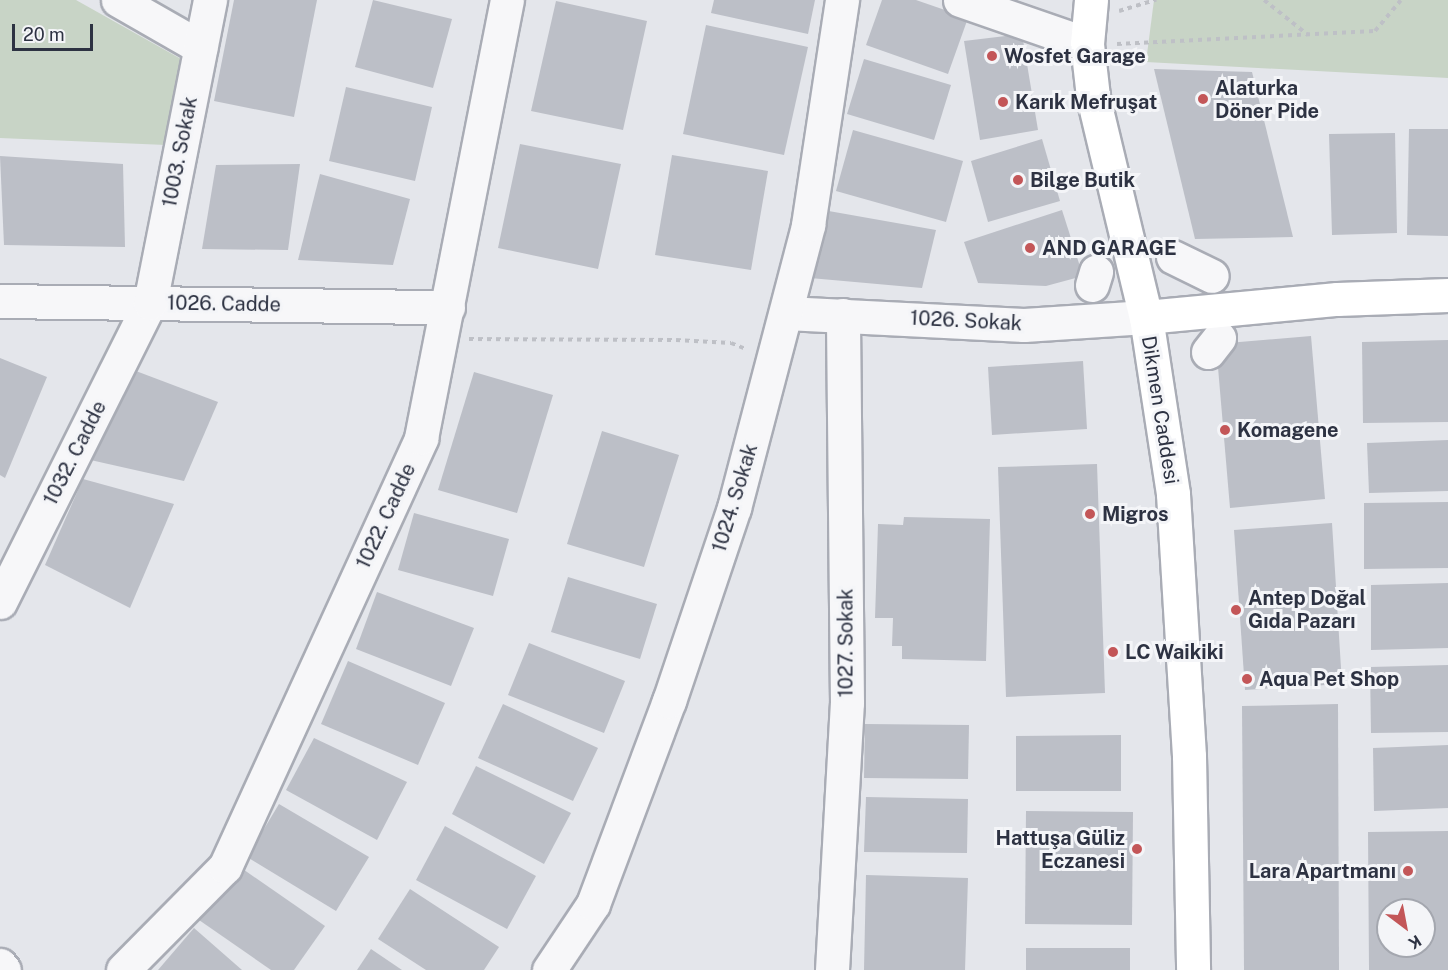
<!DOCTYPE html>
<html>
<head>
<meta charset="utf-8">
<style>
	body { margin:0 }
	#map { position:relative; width:1448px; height:970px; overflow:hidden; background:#e4e6eb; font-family:"Public Sans",sans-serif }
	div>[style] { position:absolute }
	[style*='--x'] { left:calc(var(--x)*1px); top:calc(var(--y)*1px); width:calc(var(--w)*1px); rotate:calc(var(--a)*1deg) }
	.green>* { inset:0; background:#c8d4c6 }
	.building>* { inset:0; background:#bcbfc7 }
	.path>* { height:4px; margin-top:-2px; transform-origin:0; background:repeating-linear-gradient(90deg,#bec0c6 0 4.5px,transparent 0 9px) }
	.roads { filter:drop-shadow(2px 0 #a9acb5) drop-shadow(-2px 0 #a9acb5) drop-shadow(0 2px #a9acb5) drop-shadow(0 -2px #a9acb5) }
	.minor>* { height:33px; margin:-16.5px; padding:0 16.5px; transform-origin:16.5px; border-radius:16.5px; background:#f7f7f9 }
	.major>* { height:33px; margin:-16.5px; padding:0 16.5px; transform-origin:16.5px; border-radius:16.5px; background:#fff }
	.dots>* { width:16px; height:16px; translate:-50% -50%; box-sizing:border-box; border:3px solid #f4f5f8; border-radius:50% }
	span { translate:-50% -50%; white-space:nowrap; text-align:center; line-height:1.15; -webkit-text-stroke:6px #f4f5f8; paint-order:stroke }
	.poi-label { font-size:20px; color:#2d3242; font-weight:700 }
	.left { translate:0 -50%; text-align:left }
	.right { translate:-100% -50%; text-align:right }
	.street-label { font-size:20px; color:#2d3242 }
	.north { position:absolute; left:1376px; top:898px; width:60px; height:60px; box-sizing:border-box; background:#f4f5f8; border:2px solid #a4a7af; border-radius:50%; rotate:148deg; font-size:16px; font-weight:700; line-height:24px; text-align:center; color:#2d3242 }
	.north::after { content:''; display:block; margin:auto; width:21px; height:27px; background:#c35658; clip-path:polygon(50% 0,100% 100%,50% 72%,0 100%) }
	.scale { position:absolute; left:12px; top:24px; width:81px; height:27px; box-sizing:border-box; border:3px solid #2d3242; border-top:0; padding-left:8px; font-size:18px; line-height:21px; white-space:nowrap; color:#2d3242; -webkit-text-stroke:4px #f4f5f8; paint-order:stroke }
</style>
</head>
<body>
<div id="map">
	<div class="green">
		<i style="clip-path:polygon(0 0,76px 0,181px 59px,166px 145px,0 138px)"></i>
		<i style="clip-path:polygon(1154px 0,1448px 0,1448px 78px,1146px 62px)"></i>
	</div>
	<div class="building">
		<i style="clip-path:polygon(234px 0,317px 0,294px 117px,214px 101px)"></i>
		<i style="clip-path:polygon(373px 0,452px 19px,433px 88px,355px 67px)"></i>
		<i style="clip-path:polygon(714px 0,815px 0,808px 34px,711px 13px)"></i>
		<i style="clip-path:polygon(882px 0,916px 0,968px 18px,948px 74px,866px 45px)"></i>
		<i style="clip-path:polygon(556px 1px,647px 21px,623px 130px,531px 111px)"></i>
		<i style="clip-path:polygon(706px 25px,808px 47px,784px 155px,683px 134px)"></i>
		<i style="clip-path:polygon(1022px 34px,1038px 130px,980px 140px,964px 41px)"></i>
		<i style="clip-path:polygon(864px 59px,951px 85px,934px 140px,847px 114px)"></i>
		<i style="clip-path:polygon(1154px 69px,1252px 72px,1293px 237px,1195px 239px)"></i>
		<i style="clip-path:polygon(346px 87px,432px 107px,415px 181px,329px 161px)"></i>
		<i style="clip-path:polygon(1409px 129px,1448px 129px,1448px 236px,1407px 235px)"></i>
		<i style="clip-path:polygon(853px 130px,963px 161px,946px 222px,836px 191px)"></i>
		<i style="clip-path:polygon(1395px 133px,1397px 233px,1332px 235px,1329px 134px)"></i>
		<i style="clip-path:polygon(1042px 139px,1060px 201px,988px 222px,971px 161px)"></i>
		<i style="clip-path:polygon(520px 144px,621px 164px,598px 269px,498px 248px)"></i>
		<i style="clip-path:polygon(672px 155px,768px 171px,751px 270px,655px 255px)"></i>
		<i style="clip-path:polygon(0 156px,123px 164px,125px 247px,4px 245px)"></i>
		<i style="clip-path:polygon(300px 164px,288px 250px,202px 249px,216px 165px)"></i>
		<i style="clip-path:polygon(320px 174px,410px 199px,393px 265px,298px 260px)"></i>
		<i style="clip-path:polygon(823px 210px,936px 230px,922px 288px,810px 278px)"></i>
		<i style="clip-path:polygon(1062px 210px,1083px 276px,1046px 286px,978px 283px,964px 242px)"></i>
		<i style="clip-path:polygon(1311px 336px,1325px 499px,1230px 508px,1216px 344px)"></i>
		<i style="clip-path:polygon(1448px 340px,1448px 422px,1363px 423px,1362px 342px)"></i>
		<i style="clip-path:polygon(0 358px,47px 377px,5px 478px,0 475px)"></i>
		<i style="clip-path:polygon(1083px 361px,1087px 429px,992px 435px,988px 367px)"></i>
		<i style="clip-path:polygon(128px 368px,218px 402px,184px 481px,86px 459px)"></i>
		<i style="clip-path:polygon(474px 372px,553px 395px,517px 513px,438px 490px)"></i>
		<i style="clip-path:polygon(602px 431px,679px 455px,644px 567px,567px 544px)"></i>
		<i style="clip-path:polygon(1448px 440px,1448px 491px,1369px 493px,1367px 443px)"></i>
		<i style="clip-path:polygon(1097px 464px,1105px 693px,1006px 697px,998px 467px)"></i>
		<i style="clip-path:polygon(83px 479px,174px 504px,130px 608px,45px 565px)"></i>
		<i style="clip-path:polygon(1448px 502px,1448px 568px,1364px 569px,1364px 503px)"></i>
		<i style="clip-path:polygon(414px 513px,509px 539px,493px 596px,398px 570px)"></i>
		<i style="clip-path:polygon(904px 517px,990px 519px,986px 661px,902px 659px,902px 646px,892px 646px,893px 618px,875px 618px,878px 524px,903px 525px)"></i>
		<i style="clip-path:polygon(1332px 523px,1342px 684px,1245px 690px,1234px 530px)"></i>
		<i style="clip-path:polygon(568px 577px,657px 604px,640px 659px,551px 632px)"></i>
		<i style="clip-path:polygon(1448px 583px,1448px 648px,1371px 650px,1371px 585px)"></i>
		<i style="clip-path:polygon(377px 592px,474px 628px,451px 686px,356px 649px)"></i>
		<i style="clip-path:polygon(529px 643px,625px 681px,604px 733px,508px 695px)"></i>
		<i style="clip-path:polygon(348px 661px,445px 703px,418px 765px,321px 724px)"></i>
		<i style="clip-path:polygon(1448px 665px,1448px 732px,1371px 733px,1370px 667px)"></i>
		<i style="clip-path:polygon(503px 704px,598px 748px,573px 801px,478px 758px)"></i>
		<i style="clip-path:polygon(1338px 704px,1339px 970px,1244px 970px,1242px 706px)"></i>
		<i style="clip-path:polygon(865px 724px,969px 725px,968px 779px,864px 778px)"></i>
		<i style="clip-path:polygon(1121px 735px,1121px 791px,1016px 791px,1016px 736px)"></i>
		<i style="clip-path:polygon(314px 738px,407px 782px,377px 840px,286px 790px)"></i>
		<i style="clip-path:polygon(1448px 745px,1448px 808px,1374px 811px,1373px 748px)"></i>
		<i style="clip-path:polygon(476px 766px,571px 813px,544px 864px,452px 814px)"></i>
		<i style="clip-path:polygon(866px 797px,968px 799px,967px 853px,864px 852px)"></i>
		<i style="clip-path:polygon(279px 804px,369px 857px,336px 911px,247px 857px)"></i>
		<i style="clip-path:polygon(1026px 811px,1133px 812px,1132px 925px,1025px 924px)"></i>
		<i style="clip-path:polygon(445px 826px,536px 876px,507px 929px,416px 880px)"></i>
		<i style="clip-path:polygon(evenodd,1448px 831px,1448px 970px,1369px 970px,1368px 832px,1448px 831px,1388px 910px,1424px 910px,1424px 946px,1388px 946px,1388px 910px)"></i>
		<i style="clip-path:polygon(237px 865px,325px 926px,294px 970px,271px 970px,199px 920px)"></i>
		<i style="clip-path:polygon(866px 875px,968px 878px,965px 970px,864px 970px)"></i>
		<i style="clip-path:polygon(410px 889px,499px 947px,484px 970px,426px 970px,378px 939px)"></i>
		<i style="clip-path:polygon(194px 928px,242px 970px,158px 970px)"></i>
		<i style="clip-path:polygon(1026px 948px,1130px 948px,1130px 970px,1026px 970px)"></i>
		<i style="clip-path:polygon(371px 949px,402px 970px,357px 970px)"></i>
	</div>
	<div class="path">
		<i style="--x:1264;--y:0;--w:56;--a:38.5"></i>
		<i style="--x:1119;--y:11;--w:39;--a:-17"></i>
		<i style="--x:1117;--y:44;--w:258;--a:-2.9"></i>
		<i style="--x:1375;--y:31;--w:40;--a:-50"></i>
		<i style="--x:469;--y:339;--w:207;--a:0.3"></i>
		<i style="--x:676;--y:340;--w:55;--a:3.1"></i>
		<i style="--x:731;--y:343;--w:16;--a:22"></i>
	</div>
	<div class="roads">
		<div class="minor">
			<i style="--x:118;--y:0;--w:95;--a:29.8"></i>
			<i style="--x:960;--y:0;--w:134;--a:19.1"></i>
			<i style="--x:1173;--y:257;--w:43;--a:26"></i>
			<i style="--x:1092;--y:285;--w:14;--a:-73"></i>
			<i style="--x:0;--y:301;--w:448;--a:0.8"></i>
			<i style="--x:786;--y:313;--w:238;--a:2.9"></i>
			<i style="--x:1024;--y:325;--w:122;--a:-3.8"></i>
			<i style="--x:1208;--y:352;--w:18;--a:-52"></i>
			<i style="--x:0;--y:602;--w:335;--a:-63.4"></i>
			<i style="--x:150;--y:303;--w:309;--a:-78.8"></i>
			<i style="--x:0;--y:965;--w:6;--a:51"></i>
			<i style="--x:123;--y:970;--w:145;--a:-45.3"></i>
			<i style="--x:225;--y:867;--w:472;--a:-65.4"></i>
			<i style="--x:421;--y:438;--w:446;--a:-78.9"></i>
			<i style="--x:549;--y:970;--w:79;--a:-56.3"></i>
			<i style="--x:593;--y:904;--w:217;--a:-69.5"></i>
			<i style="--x:669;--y:701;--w:204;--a:-71.4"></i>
			<i style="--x:734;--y:508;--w:293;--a:-75.3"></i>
			<i style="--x:808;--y:225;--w:228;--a:-81.4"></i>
			<i style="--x:832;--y:970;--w:267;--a:-86.8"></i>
			<i style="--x:847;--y:703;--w:388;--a:-90.6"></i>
		</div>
		<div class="major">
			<i style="--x:1091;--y:0;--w:44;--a:95.2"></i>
			<i style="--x:1087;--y:44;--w:53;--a:83.5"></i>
			<i style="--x:1093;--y:97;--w:226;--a:76.5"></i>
			<i style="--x:1146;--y:317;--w:179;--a:81.3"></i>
			<i style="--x:1173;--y:494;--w:262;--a:86.5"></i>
			<i style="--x:1189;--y:756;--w:214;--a:88.9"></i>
			<i style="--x:1146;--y:317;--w:192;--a:-5.4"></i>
			<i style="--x:1337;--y:299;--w:111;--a:-2.1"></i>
		</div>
	</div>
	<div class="dots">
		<i style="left:992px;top:56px;background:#c35658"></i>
		<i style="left:1203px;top:99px;background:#c35658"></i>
		<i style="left:1003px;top:102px;background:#c35658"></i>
		<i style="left:1018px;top:180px;background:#c35658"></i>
		<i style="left:1030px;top:248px;background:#c35658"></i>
		<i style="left:1225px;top:430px;background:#c35658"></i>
		<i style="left:1090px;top:514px;background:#c35658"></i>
		<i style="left:1236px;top:610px;background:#c35658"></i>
		<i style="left:1113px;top:652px;background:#c35658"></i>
		<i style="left:1247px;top:679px;background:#c35658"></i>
		<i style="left:1137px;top:849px;background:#c35658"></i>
		<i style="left:1408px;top:871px;background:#c35658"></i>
	</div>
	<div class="poi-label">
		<span class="left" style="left:1004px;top:56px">Wosfet Garage</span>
		<span class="left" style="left:1215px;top:100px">Alaturka<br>Döner Pide</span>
		<span class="left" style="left:1015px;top:102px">Karık Mefruşat</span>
		<span class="left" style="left:1030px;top:180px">Bilge Butik</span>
		<span class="left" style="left:1042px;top:248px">AND GARAGE</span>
		<span class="left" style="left:1237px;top:430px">Komagene</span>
		<span class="left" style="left:1102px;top:514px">Migros</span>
		<span class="left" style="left:1248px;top:610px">Antep Doğal<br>Gıda Pazarı</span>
		<span class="left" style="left:1125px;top:652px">LC Waikiki</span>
		<span class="left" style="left:1259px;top:679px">Aqua Pet Shop</span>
		<span class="right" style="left:1125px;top:850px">Hattuşa Güliz<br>Eczanesi</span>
		<span class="right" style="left:1396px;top:871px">Lara Apartmanı</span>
	</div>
	<div class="street-label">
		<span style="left:180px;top:152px;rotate:-79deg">1003. Sokak</span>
		<span style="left:224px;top:304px;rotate:1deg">1026. Cadde</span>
		<span style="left:966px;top:321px;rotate:3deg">1026. Sokak</span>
		<span style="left:1160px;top:410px;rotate:81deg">Dikmen Caddesi</span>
		<span style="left:75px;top:453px;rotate:-63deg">1032. Cadde</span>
		<span style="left:735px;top:498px;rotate:-73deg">1024. Sokak</span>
		<span style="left:386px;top:516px;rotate:-65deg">1022. Cadde</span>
		<span style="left:846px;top:643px;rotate:-90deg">1027. Sokak</span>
	</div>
	<div class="north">K</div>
	<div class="scale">20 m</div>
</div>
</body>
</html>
